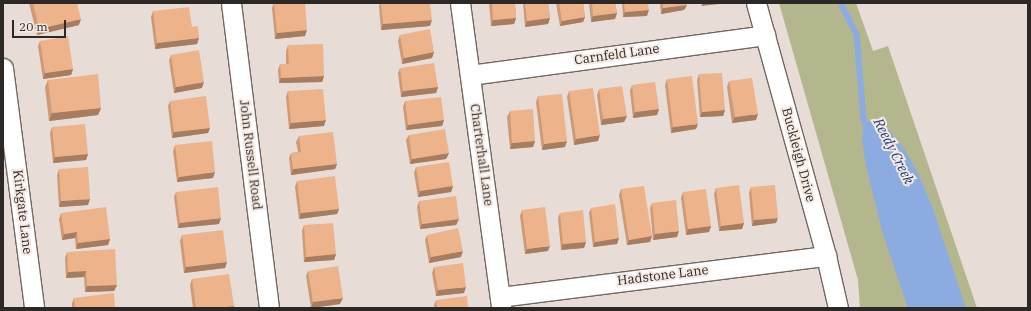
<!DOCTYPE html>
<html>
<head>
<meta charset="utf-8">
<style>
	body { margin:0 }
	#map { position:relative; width:1031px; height:311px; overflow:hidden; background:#e8ddd6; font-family:"IBM Plex Serif",serif }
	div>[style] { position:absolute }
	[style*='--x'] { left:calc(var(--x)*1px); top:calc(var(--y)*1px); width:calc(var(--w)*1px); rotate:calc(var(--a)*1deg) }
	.green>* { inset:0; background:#b4b68e }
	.water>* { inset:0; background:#8babe1 }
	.stream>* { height:5.5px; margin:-2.75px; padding:0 2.75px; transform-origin:2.75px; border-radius:2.75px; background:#8babe1 }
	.roads { filter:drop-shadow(1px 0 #716862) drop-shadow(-1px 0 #716862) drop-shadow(0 1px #716862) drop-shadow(0 -1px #716862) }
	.street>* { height:19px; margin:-9.5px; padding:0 9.5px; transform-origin:9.5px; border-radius:9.5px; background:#fff }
	.wall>* { inset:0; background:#cc9a77 }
	.shaded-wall>* { inset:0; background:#a67d61 }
	.building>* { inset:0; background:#edb38a }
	span { translate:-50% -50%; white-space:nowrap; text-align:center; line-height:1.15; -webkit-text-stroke:4px #f5eae3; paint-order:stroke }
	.street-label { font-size:13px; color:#2c2825 }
	.water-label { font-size:14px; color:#163a7a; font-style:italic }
	.frame { position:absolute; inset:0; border:4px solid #2c2825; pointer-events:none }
	.scale { position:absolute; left:12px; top:20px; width:54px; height:18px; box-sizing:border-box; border:2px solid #2c2825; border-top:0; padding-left:5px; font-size:12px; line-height:14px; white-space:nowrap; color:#2c2825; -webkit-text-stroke:3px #f5eae3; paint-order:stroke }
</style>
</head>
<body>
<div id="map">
	<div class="green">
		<i style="clip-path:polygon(779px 3px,856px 3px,873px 51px,888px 46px,977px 308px,860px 308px,858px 280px)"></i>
	</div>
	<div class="water">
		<i style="clip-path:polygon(864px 120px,888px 129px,904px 149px,918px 173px,933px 209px,966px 308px,908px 308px,883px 234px,866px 166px,862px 139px)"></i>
	</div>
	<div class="stream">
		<i style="--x:841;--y:3;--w:35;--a:63"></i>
		<i style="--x:857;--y:34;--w:86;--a:85.3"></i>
		<i style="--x:864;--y:120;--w:6;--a:59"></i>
	</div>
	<div class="roads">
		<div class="street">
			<i style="--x:231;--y:3;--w:307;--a:82.9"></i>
			<i style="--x:460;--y:3;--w:308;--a:82.3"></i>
			<i style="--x:756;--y:3;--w:263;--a:74.5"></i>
			<i style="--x:826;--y:256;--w:53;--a:77"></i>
			<i style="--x:3;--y:68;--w:242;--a:82.6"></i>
			<i style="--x:470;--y:75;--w:298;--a:-7.7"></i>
			<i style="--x:500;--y:297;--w:329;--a:-7.2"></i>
		</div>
	</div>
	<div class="wall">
		<i style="clip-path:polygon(29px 3px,77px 3px,79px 25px,37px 35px)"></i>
		<i style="clip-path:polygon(274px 3px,305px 3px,305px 36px,275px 39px,272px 8px)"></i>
		<i style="clip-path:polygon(380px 3px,430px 3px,430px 26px,381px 30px,379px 6px)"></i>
		<i style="clip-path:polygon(489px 3px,515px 3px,516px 18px,514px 24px,491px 26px)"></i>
		<i style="clip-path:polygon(523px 3px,548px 3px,550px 18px,548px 24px,525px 27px)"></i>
		<i style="clip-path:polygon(556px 3px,583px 3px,585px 17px,583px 22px,560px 26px)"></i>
		<i style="clip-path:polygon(589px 3px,615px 3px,617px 13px,615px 19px,591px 22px)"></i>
		<i style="clip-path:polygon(622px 3px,648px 3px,647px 16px,623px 17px)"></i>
		<i style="clip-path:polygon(660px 3px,686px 3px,687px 5px,684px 10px,661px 14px)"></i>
		<i style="clip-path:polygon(153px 11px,192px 27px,199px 38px,197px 44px,155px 49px,151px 17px)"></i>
		<i style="clip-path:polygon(400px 35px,434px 52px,432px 58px,402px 64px,398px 41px)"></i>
		<i style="clip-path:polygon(40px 41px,73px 69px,71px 75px,43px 79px,38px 46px)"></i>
		<i style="clip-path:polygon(288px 45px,324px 76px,322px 82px,279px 83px,278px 70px,280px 64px,286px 64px,286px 51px)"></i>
		<i style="clip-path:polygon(171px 55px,202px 88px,174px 93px,169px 61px)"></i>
		<i style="clip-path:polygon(400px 68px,438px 87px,436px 93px,401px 97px,398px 73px)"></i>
		<i style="clip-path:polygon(699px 74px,725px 110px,723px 116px,700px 117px,697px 80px)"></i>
		<i style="clip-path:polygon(667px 79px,696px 129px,671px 133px,665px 85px)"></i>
		<i style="clip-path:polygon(48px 80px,101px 108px,98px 115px,49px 121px,45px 87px)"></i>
		<i style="clip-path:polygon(729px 81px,756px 120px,732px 123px,727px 87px)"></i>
		<i style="clip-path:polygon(632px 85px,659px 109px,657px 115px,633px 118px,630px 91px)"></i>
		<i style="clip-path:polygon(599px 89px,627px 116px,624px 122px,601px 125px,597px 95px)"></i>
		<i style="clip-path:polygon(288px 91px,324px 126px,289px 129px,286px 97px)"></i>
		<i style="clip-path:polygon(569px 91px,598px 141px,574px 145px,567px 97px)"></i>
		<i style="clip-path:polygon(538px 96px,565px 147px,542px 150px,536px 102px)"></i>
		<i style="clip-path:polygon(170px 101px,210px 128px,208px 133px,172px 138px,168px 106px)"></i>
		<i style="clip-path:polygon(405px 101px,444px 120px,442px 126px,406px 130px,403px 107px)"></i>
		<i style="clip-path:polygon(510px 111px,535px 141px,533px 147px,510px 149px,507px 117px)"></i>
		<i style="clip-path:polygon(52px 127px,88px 154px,86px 160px,53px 163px,50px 133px)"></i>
		<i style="clip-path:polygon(409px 135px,449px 153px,446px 159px,410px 164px,406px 140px)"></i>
		<i style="clip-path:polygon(299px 136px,337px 164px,335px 169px,291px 175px,289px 158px,291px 153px,298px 152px,296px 142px)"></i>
		<i style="clip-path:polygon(175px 145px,213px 178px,177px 182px,173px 151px)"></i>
		<i style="clip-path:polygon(416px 167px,453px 186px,451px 192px,418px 197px,414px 173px)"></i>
		<i style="clip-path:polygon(59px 169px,88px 205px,59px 207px,57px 175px)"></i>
		<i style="clip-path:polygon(297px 181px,339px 209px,337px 214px,299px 219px,295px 187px)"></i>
		<i style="clip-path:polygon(751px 187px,776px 223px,752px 226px,749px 193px)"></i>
		<i style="clip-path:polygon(716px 188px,744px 223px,742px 229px,719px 231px,714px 194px)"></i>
		<i style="clip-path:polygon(621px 189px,652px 236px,650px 242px,627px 245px,619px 195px)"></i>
		<i style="clip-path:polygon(176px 192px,219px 224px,178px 228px,174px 197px)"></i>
		<i style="clip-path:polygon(683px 192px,711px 226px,709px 232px,686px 235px,681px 198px)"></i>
		<i style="clip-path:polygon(419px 201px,459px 219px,456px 225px,420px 229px,417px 207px)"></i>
		<i style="clip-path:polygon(652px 203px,677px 237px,653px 240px,650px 208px)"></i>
		<i style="clip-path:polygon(591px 208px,619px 238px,617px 244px,593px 247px,589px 213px)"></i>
		<i style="clip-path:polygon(522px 210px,548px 251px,525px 254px,520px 216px)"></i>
		<i style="clip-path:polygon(61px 213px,110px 239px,108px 245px,76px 249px,75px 238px,62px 240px,59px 219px)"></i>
		<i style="clip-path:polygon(560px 213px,586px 242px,584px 248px,561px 250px,558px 218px)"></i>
		<i style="clip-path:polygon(304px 225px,336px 254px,334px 260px,304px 262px,302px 231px)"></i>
		<i style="clip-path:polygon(182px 235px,227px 262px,225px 268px,184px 273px,180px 241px)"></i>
		<i style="clip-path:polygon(427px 235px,461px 257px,429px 263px,425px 240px)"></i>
		<i style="clip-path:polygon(67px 252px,117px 285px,114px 291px,85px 292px,84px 277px,66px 278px,65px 258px)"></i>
		<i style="clip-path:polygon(434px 267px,464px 293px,436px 296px,432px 273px)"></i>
		<i style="clip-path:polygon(308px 271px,340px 304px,311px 308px,306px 276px)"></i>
		<i style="clip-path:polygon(192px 279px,234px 306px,233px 308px,193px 308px,190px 285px)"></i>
		<i style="clip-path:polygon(74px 298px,115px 308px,72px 308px,72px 303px)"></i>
		<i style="clip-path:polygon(436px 300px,468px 308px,434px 308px,434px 305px)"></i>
	</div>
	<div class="shaded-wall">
		<i style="clip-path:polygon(703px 3px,720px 3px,719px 4px,701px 6px)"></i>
		<i style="clip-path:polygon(687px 5px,684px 10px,661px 14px,663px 8px)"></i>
		<i style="clip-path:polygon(649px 10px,647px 16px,623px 17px,625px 12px)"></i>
		<i style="clip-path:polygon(617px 13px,615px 19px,591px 22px,593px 16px)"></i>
		<i style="clip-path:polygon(585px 17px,583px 22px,560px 26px,562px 21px)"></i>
		<i style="clip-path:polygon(516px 18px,514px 24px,491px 26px,493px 20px)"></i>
		<i style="clip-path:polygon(550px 18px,548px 24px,525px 27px,527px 21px)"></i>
		<i style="clip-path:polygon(81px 19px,79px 25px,37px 35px,39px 29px)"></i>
		<i style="clip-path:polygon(432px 20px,430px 26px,381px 30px,383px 24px)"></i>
		<i style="clip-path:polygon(307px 30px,305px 36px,275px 39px,277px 33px)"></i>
		<i style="clip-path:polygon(199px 38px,197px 44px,155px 49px,157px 43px)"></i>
		<i style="clip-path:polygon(434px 52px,432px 58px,402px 64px,404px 58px)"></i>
		<i style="clip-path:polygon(73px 69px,71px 75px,43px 79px,45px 73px)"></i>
		<i style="clip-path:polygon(324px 76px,322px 82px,279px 83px,281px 78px)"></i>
		<i style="clip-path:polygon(204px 82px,202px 88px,174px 93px,176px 87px)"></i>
		<i style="clip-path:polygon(438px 87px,436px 93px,401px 97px,403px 91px)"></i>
		<i style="clip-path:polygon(101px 108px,98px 115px,49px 121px,52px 113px)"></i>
		<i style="clip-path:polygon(659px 109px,657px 115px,633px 118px,635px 112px)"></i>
		<i style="clip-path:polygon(725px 110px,723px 116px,700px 117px,702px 112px)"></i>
		<i style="clip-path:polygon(758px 114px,756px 120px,732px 123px,735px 117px)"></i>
		<i style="clip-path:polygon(627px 116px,624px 122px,601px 125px,603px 119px)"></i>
		<i style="clip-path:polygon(326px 120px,324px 126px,289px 129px,291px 123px)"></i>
		<i style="clip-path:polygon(444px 120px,442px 126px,406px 130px,408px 125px)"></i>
		<i style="clip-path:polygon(698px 124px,696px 129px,671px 133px,673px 127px)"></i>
		<i style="clip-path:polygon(210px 128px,208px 133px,172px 138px,174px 132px)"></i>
		<i style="clip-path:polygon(600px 135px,598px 141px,574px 145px,576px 139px)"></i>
		<i style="clip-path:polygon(535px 141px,533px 147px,510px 149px,512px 143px)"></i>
		<i style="clip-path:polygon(567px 141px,565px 147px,542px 150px,544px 144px)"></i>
		<i style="clip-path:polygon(449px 153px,446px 159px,410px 164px,412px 159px)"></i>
		<i style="clip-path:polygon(88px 154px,86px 160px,53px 163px,55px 157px)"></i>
		<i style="clip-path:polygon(337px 164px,335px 169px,291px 175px,293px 169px)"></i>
		<i style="clip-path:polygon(215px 172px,213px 178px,177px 182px,179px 177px)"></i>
		<i style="clip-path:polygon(453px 186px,451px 192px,418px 197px,420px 191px)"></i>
		<i style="clip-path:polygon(90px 199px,88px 205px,59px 207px,61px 201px)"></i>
		<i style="clip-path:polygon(339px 209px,337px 214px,299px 219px,301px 213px)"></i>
		<i style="clip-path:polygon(221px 218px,219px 224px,178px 228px,180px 223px)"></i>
		<i style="clip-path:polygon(778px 218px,776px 223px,752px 226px,754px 220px)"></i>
		<i style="clip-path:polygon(459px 219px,456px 225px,420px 229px,422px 224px)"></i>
		<i style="clip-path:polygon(744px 223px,742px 229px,719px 231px,721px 226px)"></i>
		<i style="clip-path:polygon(711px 226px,709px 232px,686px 235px,688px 229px)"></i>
		<i style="clip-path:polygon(679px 231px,677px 237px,653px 240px,655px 234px)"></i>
		<i style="clip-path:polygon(77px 232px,75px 238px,62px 240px,64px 234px)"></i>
		<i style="clip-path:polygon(652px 236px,650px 242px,627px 245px,629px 240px)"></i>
		<i style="clip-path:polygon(619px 238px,617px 244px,593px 247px,595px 242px)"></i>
		<i style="clip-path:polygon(110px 239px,108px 245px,76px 249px,78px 243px)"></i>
		<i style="clip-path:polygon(586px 242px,584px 248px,561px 250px,563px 244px)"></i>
		<i style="clip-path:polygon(550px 246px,548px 251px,525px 254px,527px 249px)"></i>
		<i style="clip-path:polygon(463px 251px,461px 257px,429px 263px,431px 257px)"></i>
		<i style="clip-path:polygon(336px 254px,334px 260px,304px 262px,306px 257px)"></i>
		<i style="clip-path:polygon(227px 262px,225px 268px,184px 273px,186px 267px)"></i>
		<i style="clip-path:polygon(86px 271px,84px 277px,66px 278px,68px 272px)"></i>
		<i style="clip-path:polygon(117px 285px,114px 291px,85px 292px,87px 286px)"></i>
		<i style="clip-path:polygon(466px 287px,464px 293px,436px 296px,438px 290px)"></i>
		<i style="clip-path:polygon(343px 298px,340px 304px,311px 308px,313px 302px)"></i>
		<i style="clip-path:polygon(234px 306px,233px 308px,218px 308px)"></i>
	</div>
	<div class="building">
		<i style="clip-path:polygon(33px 3px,77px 3px,81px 19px,39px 29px)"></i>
		<i style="clip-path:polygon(274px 3px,305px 3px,307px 30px,277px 33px)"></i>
		<i style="clip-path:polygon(381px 3px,430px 3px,432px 20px,383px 24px)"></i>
		<i style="clip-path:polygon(492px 3px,515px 3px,516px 18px,493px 20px)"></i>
		<i style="clip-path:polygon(525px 3px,548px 3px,550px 18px,527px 21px)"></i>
		<i style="clip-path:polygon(559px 3px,583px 3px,585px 17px,562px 21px)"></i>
		<i style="clip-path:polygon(592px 3px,615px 3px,617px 13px,593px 16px)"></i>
		<i style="clip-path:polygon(624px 3px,648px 3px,649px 10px,625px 12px)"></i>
		<i style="clip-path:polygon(663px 3px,686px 3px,687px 5px,663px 8px)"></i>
		<i style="clip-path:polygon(189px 7px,192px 27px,198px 26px,199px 38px,157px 43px,153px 11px)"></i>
		<i style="clip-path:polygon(430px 29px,434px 52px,404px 58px,400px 35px)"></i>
		<i style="clip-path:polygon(68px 36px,73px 69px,45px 73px,40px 41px)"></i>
		<i style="clip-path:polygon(323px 44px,324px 76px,281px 78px,280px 64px,289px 64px,288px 45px)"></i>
		<i style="clip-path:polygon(199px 50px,204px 82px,176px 87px,171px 55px)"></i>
		<i style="clip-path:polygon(434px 63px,438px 87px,403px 91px,400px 68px)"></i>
		<i style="clip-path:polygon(722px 73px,725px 110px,702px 112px,699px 74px)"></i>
		<i style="clip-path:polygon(98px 74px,101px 108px,52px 113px,48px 80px)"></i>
		<i style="clip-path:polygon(692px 76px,698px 124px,673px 127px,667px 79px)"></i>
		<i style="clip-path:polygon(752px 78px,758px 114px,735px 117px,729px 81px)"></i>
		<i style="clip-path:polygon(655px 82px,659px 109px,635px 112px,632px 85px)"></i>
		<i style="clip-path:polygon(622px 86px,627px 116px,603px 119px,599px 89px)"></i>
		<i style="clip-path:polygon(593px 88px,600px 135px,576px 139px,569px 91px)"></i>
		<i style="clip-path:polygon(323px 89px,326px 120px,291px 123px,288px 91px)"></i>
		<i style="clip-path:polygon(562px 94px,567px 141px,544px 144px,538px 96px)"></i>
		<i style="clip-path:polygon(206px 96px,210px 128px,174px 132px,170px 101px)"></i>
		<i style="clip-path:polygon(441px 97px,444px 120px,408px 125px,405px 101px)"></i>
		<i style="clip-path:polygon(533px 109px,535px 141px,512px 143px,510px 111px)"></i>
		<i style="clip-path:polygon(85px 124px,88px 154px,55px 157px,52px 127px)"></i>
		<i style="clip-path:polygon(445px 129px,449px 153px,412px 159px,409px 135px)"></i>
		<i style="clip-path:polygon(333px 132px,337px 164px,293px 169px,291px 153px,301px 152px,299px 136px)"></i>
		<i style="clip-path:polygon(212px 141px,215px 172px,179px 177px,175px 145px)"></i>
		<i style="clip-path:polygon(449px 162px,453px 186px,420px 191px,416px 167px)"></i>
		<i style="clip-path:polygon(88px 167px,90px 199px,61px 201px,59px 169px)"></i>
		<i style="clip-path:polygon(335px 176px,339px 209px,301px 213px,297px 181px)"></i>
		<i style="clip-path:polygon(739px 185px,744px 223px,721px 226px,716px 188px)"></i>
		<i style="clip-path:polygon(775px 185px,778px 218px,754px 220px,751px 187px)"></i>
		<i style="clip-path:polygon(644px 186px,652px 236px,629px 240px,621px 189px)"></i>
		<i style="clip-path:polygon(218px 187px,221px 218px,180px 223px,176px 192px)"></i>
		<i style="clip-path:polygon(706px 189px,711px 226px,688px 229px,683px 192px)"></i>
		<i style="clip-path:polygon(456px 196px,459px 219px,422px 224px,419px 201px)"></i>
		<i style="clip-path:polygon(676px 200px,679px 231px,655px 234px,652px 203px)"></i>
		<i style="clip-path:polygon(615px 204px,619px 238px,595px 242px,591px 208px)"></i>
		<i style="clip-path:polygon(106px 207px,110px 239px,78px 243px,77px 232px,64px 234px,61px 213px)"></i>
		<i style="clip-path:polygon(545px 207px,550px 246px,527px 249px,522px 210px)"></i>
		<i style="clip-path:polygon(583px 210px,586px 242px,563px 244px,560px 213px)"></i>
		<i style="clip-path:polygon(333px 223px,336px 254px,306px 257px,304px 225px)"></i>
		<i style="clip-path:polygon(458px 228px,463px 251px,431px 257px,427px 235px)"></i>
		<i style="clip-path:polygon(223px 230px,227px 262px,186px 267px,182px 235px)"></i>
		<i style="clip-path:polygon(115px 249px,117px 285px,87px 286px,86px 271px,68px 272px,67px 252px)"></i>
		<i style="clip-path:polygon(463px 263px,466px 287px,438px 290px,434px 267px)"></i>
		<i style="clip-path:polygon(338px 266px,343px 298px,313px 302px,308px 271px)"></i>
		<i style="clip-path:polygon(229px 274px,234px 306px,218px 308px,196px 308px,192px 279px)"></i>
		<i style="clip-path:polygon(114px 293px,115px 308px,75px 308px,74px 298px)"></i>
		<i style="clip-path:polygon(467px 296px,468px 308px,437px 308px,436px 300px)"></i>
	</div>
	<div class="street-label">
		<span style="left:617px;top:55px;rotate:-8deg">Carnfeld Lane</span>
		<span style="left:250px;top:155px;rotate:83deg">John Russell Road</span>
		<span style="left:481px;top:155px;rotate:82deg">Charterhall Lane</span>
		<span style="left:798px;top:155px;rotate:75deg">Buckleigh Drive</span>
		<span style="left:22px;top:212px;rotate:83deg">Kirkgate Lane</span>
		<span style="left:663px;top:276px;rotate:-7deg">Hadstone Lane</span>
	</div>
	<div class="water-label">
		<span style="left:894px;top:151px;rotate:63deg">Reedy Creek</span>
	</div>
	<div class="frame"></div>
	<div class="scale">20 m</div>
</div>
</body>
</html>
